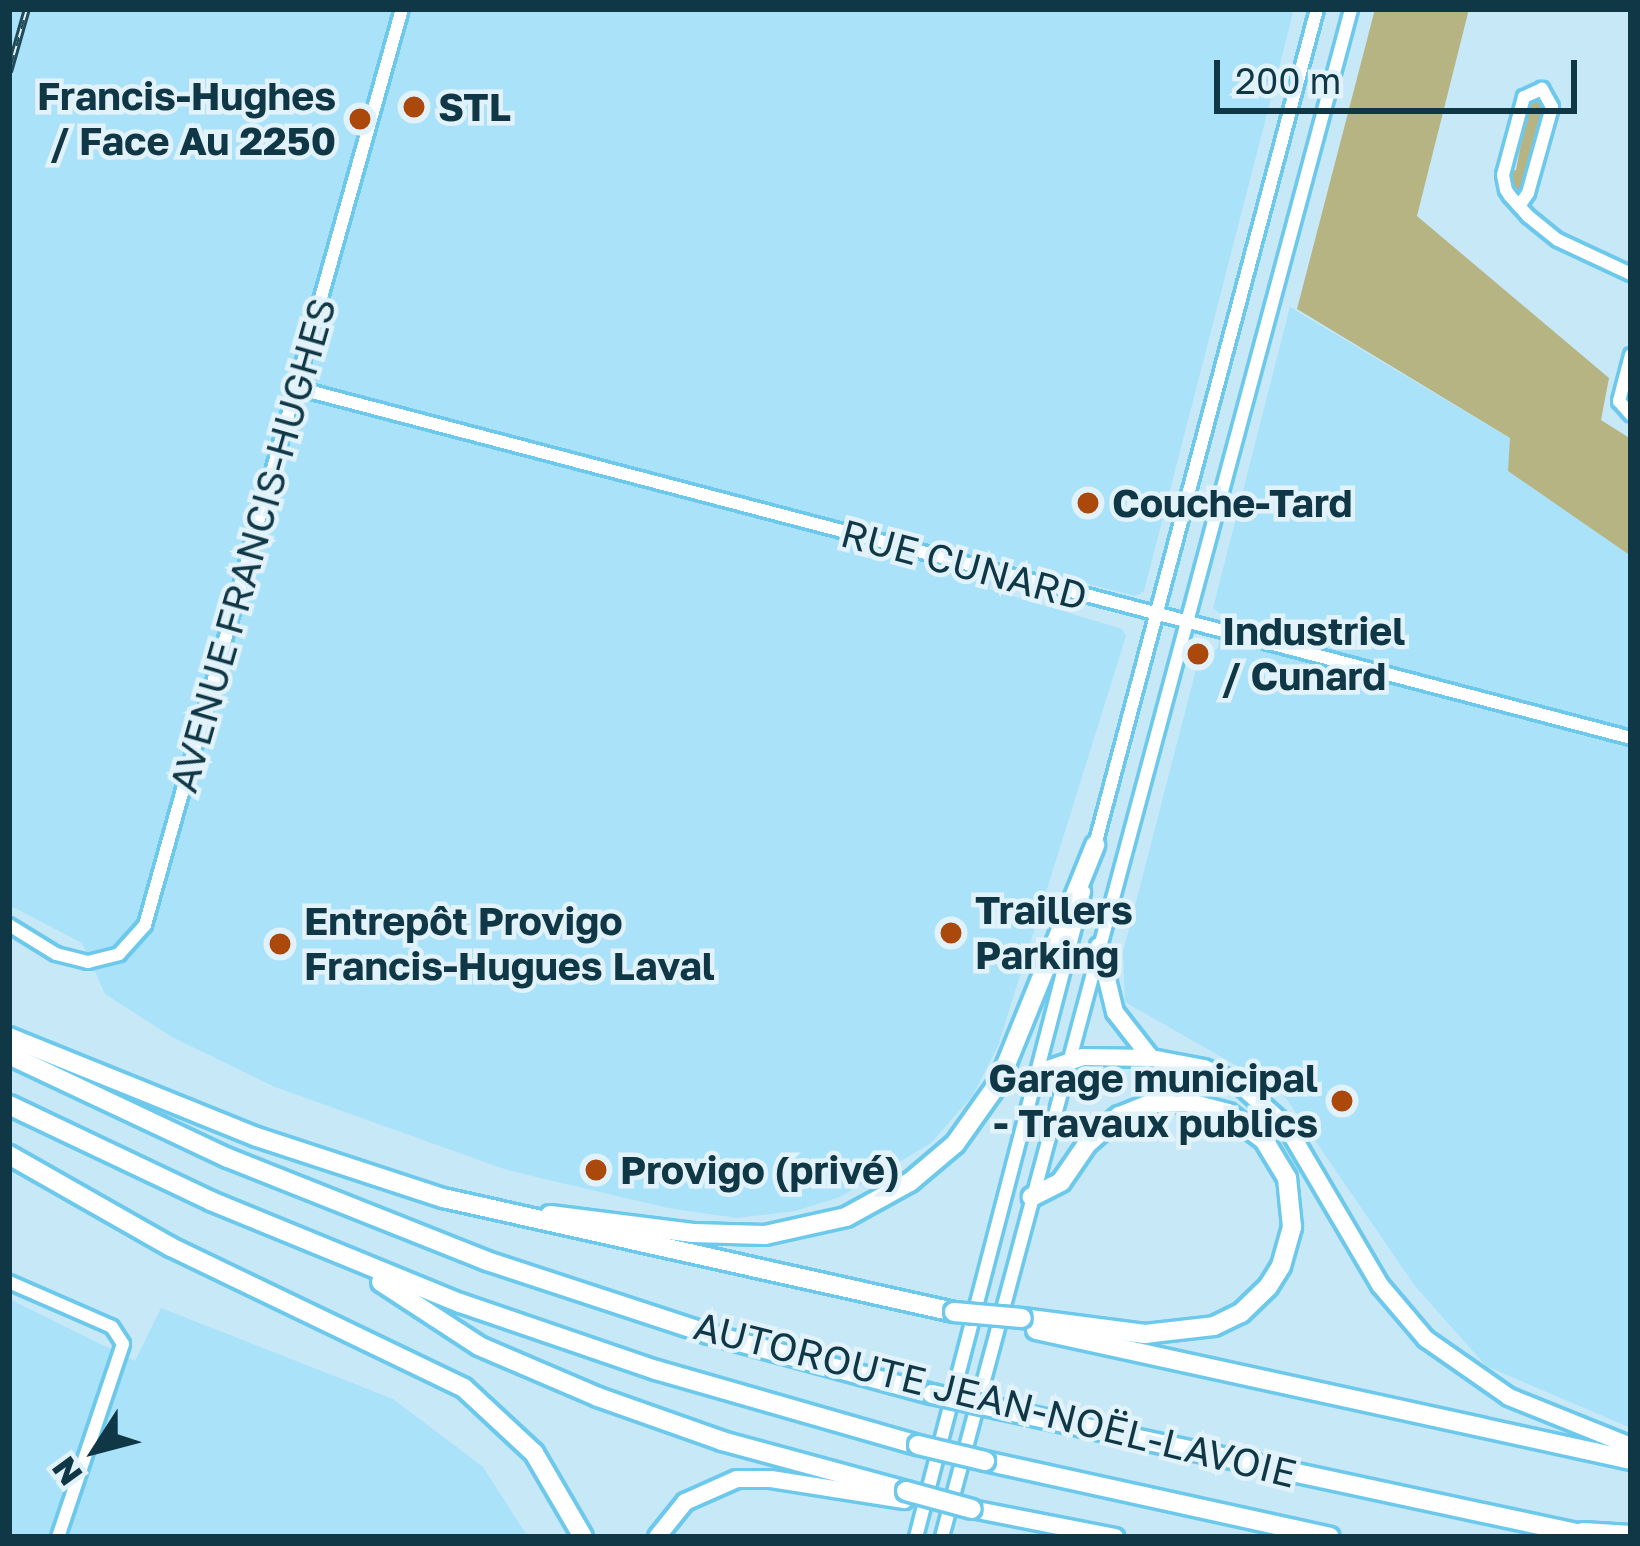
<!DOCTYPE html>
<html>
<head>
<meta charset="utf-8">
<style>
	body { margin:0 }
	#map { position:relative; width:1640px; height:1546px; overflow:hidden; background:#c7e8f7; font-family:"Golos Text",sans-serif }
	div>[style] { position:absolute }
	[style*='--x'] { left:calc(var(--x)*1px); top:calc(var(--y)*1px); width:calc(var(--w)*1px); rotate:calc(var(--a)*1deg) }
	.built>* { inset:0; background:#a9e2f9 }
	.green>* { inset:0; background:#b7b484 }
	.roads { filter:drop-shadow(3px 0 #6dc9ec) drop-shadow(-3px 0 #6dc9ec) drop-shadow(0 3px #6dc9ec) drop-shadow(0 -3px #6dc9ec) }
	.minor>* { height:12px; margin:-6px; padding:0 6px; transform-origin:6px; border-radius:6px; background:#fff }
	.major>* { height:16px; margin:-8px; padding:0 8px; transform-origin:8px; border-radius:8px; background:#fff }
	.highway>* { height:18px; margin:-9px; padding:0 9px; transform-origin:9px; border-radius:9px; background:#fff }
	.rail>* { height:8px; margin-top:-4px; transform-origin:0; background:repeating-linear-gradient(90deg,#e2f2fa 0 9px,#234a58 0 18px); box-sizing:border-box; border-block:3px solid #234a58 }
	.bridges { filter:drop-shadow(3px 0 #6dc9ec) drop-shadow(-3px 0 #6dc9ec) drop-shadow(0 3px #6dc9ec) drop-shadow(0 -3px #6dc9ec) }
	.highway-bridge>* { height:18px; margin:-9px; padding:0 9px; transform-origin:9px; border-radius:9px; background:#fff }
	.dots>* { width:33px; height:33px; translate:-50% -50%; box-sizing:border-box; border:6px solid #e2f2fa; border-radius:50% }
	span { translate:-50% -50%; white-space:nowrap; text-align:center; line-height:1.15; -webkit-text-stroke:9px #e2f2fa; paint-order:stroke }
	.poi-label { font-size:39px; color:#0f3745; font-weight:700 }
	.right { translate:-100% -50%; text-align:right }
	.left { translate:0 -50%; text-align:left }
	.street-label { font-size:39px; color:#0f3745 }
	.frame { position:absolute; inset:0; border:12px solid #0f3745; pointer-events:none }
	.north { position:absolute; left:36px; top:1390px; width:120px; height:120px; -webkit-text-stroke:9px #e2f2fa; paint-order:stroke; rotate:234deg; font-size:33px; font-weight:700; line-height:48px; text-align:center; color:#0f3745 }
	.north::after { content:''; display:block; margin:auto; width:42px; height:54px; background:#0f3745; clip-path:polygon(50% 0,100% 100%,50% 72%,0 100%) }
	.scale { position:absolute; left:1214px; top:60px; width:363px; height:54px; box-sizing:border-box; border:6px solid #0f3745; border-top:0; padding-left:15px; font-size:36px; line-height:42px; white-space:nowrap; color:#0f3745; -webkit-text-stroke:9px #e2f2fa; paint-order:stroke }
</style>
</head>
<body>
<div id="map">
	<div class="built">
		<i style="clip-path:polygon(9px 9px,1294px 9px,1144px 591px,1135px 596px,999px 561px,989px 589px,1122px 629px,1126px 636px,998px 1046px,973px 1095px,931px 1143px,840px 1197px,795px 1211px,737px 1218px,668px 1208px,507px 1170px,275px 1087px,172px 1037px,105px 994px,82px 943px,9px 905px)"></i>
		<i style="clip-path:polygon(1290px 307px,1511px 439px,1508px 471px,1631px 556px,1631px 1428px,1486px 1366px,1415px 1286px,1281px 1091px,1125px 1002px,1123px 952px,1198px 662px,1218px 648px,1223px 616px,1213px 608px)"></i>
		<i style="clip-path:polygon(9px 1299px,135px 1361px,161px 1308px,393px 1399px,483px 1467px,528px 1537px,9px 1537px)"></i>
	</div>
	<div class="green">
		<i style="clip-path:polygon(1375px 9px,1469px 9px,1417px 216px,1609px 378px,1601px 420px,1631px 439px,1631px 556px,1508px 471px,1510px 438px,1297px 309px)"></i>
		<i style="clip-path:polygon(1541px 96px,1546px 105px,1524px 188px,1517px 192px,1510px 184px,1511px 171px,1516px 170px,1529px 102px)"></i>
	</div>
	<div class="roads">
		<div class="minor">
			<i style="--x:1519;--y:206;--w:16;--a:-55"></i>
			<i style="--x:1528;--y:193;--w:89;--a:-74.4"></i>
			<i style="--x:1552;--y:107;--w:21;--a:-119"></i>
			<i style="--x:1542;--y:89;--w:20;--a:156"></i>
			<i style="--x:1524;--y:97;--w:81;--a:105.1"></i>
			<i style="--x:1503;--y:175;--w:15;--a:79"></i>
			<i style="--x:1506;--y:190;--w:7;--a:56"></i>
			<i style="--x:1510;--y:196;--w:27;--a:48"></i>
			<i style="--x:1528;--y:216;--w:38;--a:39"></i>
			<i style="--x:1558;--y:240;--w:81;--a:25"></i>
			<i style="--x:1631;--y:355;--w:48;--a:104.6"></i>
			<i style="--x:1619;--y:401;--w:18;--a:49"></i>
			<i style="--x:297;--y:388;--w:1379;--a:14.7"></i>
			<i style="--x:1094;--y:849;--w:869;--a:-75.13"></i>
			<i style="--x:9;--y:925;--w:55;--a:31.7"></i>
			<i style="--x:56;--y:954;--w:33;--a:14"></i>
			<i style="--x:88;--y:962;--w:32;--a:-14"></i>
			<i style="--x:119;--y:954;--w:39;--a:-48"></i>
			<i style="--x:145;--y:925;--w:951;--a:-74.33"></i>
			<i style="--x:9;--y:1282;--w:112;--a:23.6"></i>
			<i style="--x:112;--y:1327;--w:20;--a:57"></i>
			<i style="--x:123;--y:1344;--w:204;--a:108.6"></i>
			<i style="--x:916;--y:1537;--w:667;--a:-75.4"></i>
			<i style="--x:942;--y:1537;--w:1582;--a:-75.01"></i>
		</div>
		<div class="major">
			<i style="--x:1099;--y:946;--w:68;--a:76.4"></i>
			<i style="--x:1115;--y:1012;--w:58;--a:52"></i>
			<i style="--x:1039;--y:1072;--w:46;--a:-18.8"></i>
			<i style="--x:1083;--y:1057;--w:68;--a:0.8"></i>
			<i style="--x:1151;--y:1058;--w:54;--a:10.7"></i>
			<i style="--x:1204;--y:1068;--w:37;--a:24"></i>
			<i style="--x:1238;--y:1083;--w:66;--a:41.9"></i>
			<i style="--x:1287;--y:1127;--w:183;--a:59.5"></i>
			<i style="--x:1380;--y:1285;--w:71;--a:49.6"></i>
			<i style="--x:1426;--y:1339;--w:101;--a:34.9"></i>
			<i style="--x:1509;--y:1397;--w:131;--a:21.9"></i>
			<i style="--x:972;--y:1509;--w:146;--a:11.1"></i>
			<i style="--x:657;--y:1537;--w:45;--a:-51.3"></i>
			<i style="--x:685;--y:1502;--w:57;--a:-23.9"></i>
			<i style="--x:737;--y:1479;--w:34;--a:0"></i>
			<i style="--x:771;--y:1479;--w:135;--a:9"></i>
		</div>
		<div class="highway">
			<i style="--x:9;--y:1037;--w:267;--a:22"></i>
			<i style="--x:257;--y:1137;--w:196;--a:18.2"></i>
			<i style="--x:443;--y:1198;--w:524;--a:12.58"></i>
			<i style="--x:9;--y:1055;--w:242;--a:25.2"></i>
			<i style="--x:228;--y:1158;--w:279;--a:21.7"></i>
			<i style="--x:487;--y:1261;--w:234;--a:18.2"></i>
			<i style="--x:709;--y:1334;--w:231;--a:15.1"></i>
			<i style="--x:9;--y:1105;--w:224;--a:25.4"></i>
			<i style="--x:211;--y:1201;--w:269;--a:22.3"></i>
			<i style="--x:460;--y:1303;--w:207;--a:18.9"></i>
			<i style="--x:656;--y:1370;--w:273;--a:16"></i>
			<i style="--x:9;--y:1155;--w:186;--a:29.6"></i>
			<i style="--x:171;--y:1247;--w:325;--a:25.7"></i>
			<i style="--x:464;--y:1388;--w:96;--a:42.9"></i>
			<i style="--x:534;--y:1453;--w:97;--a:59.7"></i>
			<i style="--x:550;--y:1215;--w:144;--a:7.2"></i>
			<i style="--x:693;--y:1233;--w:72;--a:1.6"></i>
			<i style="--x:765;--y:1235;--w:83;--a:-12.5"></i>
			<i style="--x:846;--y:1217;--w:73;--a:-28.7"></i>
			<i style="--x:910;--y:1182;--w:59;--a:-40.2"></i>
			<i style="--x:955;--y:1144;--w:76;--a:-54.6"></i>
			<i style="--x:999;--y:1082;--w:256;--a:-67.9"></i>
			<i style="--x:381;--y:1282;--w:117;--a:33.1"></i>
			<i style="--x:479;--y:1346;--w:129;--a:23.2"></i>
			<i style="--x:598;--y:1397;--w:132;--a:19.5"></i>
			<i style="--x:722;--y:1441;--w:191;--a:15.2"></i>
			<i style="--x:1022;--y:1318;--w:124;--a:7.4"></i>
			<i style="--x:1145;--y:1334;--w:69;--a:-6.6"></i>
			<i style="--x:1214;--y:1326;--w:30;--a:-26"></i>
			<i style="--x:1241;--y:1313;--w:37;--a:-44"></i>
			<i style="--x:1268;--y:1287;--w:25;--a:-58"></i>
			<i style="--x:1281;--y:1266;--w:41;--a:-74.2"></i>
			<i style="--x:1292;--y:1227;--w:49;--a:-95.8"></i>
			<i style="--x:1287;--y:1178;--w:44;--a:-121.2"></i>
			<i style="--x:1264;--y:1140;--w:45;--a:-143.1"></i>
			<i style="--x:1228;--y:1113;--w:43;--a:-165.3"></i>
			<i style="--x:1186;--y:1102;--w:34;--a:178"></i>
			<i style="--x:1152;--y:1103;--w:35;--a:158"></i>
			<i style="--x:1119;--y:1116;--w:43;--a:138.8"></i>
			<i style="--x:1087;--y:1144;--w:46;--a:124.4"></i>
			<i style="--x:1061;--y:1182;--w:33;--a:153"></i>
			<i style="--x:1036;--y:1330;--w:609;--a:12.32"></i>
			<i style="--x:999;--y:1409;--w:610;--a:12.12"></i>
			<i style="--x:985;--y:1461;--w:353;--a:12.4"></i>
			<i style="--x:1583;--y:1532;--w:48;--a:3.6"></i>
		</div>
	</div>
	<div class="rail">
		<i style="--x:9;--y:72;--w:66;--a:-74.1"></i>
	</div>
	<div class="bridges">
		<div class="highway-bridge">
			<i style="--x:954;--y:1312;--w:68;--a:5"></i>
			<i style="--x:932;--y:1394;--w:69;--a:12.6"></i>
			<i style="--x:918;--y:1445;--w:69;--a:13.4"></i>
			<i style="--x:906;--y:1491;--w:68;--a:15.3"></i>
		</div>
	</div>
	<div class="dots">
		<i style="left:414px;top:107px;background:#ab480b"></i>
		<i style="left:360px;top:119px;background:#ab480b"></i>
		<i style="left:1088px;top:503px;background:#ab480b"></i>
		<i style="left:1198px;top:654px;background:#ab480b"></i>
		<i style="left:951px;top:933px;background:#ab480b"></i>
		<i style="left:280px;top:944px;background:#ab480b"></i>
		<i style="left:1342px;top:1101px;background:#ab480b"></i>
		<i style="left:596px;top:1170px;background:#ab480b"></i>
	</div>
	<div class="poi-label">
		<span class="right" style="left:336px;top:119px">Francis-Hughes<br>/ Face Au 2250</span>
		<span class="left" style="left:438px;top:107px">STL</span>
		<span class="left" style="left:1112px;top:503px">Couche-Tard</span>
		<span class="left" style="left:1222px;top:654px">Industriel<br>/ Cunard</span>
		<span class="left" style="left:975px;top:933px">Traillers<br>Parking</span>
		<span class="left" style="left:304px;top:944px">Entrepôt Provigo<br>Francis-Hugues Laval</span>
		<span class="right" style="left:1318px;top:1101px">Garage municipal<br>- Travaux publics</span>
		<span class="left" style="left:620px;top:1170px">Provigo (privé)</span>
	</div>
	<div class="street-label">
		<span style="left:253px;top:545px;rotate:-74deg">AVENUE FRANCIS-HUGHES</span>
		<span style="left:964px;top:565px;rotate:15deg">RUE CUNARD</span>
		<span style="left:995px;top:1400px;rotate:14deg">AUTOROUTE JEAN-NOËL-LAVOIE</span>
	</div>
	<div class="frame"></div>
	<div class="north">N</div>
	<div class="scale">200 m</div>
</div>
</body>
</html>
